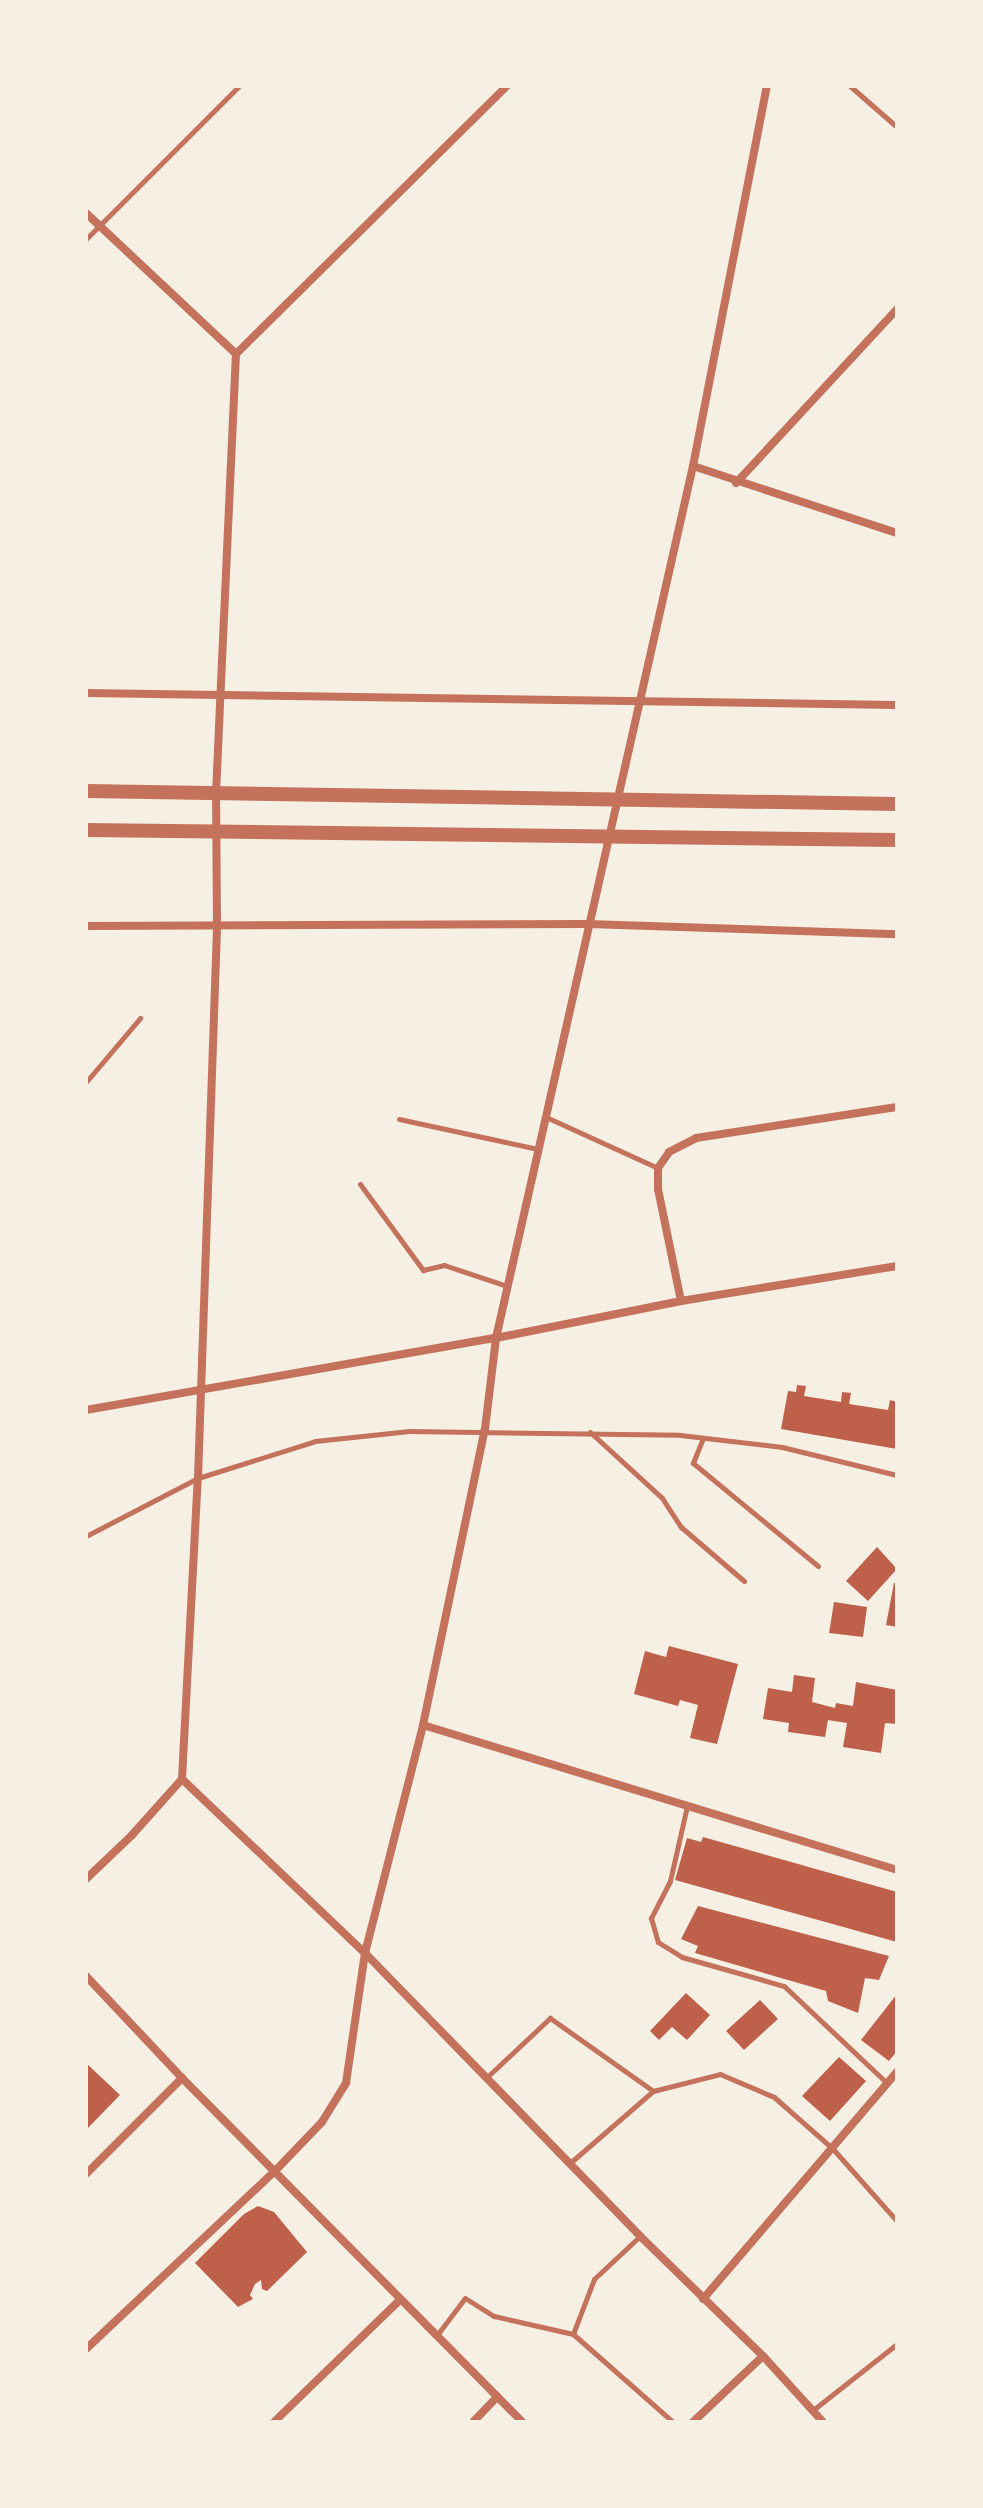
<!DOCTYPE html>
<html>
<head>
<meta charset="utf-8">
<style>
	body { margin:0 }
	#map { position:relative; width:983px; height:2508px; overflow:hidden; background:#f6efe4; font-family:Karla,sans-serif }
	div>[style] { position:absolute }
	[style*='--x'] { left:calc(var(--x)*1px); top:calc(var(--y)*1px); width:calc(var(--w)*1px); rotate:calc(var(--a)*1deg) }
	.building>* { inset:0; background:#bf614a }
	.service>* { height:5px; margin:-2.5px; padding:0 2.5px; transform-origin:2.5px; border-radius:2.5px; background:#c5725c }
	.minor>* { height:8px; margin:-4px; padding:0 4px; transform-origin:4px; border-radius:4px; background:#c5725c }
	.tertiary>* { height:14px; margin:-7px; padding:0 7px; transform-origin:7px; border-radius:7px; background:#c5725c }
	span { translate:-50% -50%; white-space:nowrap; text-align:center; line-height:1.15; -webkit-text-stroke:8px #f6efe4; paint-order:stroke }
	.frame { position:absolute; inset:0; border:88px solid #f6efe4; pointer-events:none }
</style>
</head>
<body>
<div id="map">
	<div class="building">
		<i style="clip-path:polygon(797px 1385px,806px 1386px,804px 1396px,841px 1402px,842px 1392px,851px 1393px,849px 1404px,888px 1410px,890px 1400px,897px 1402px,897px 1449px,781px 1429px,788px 1391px,796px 1392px)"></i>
		<i style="clip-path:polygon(877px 1547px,897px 1569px,868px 1601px,846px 1581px)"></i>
		<i style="clip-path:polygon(894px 1583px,897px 1583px,897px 1627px,886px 1625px)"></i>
		<i style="clip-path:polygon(834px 1602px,867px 1607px,863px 1637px,829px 1633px)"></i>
		<i style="clip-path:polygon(669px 1646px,738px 1664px,717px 1744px,690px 1738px,698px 1705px,680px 1700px,678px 1706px,634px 1694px,645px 1651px,666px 1657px)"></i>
		<i style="clip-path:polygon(794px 1675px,815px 1678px,812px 1702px,835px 1708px,836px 1703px,853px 1706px,856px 1682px,897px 1690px,897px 1724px,885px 1723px,881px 1753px,843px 1747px,847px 1723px,828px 1720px,825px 1737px,788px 1732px,789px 1723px,763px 1719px,768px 1688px,792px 1692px)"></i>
		<i style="clip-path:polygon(703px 1837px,897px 1892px,897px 1942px,675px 1880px,687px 1838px,701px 1842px)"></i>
		<i style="clip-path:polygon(698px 1906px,889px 1956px,879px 1980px,865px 1978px,858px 2013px,828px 2001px,826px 1991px,695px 1953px,698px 1946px,681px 1939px)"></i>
		<i style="clip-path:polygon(686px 1993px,710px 2015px,687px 2040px,672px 2027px,659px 2040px,650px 2031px)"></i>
		<i style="clip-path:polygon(897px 1994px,897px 2051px,889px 2061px,861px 2040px)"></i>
		<i style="clip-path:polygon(760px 2000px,778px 2019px,744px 2050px,726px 2031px)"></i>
		<i style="clip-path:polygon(839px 2057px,866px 2081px,830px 2121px,802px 2096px)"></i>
		<i style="clip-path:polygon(86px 2063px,120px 2095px,86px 2130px)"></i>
		<i style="clip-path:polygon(258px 2206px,274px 2212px,307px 2252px,267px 2291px,262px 2289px,261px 2280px,255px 2284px,250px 2295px,253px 2299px,238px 2307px,195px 2263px,244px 2214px)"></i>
	</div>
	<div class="service">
		<i style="--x:850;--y:86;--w:62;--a:41.1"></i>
		<i style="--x:86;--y:239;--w:216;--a:-45"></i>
		<i style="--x:86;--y:1082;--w:84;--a:-49.8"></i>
		<i style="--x:546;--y:1117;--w:123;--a:24.5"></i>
		<i style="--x:399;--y:1119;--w:142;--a:12.2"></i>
		<i style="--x:360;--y:1184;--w:107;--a:53.8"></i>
		<i style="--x:423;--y:1270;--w:22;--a:-13"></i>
		<i style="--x:444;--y:1265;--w:66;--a:18.4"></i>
		<i style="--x:590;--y:1432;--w:98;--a:42.5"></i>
		<i style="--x:662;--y:1498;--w:35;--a:57"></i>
		<i style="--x:681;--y:1527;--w:83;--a:40.6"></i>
		<i style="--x:703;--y:1438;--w:27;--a:112"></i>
		<i style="--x:693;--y:1463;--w:162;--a:39.5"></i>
		<i style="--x:86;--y:1536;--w:126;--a:-27.4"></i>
		<i style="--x:198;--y:1478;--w:123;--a:-17.5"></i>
		<i style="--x:315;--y:1441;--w:95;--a:-6.1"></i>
		<i style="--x:409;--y:1431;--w:271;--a:0.8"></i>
		<i style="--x:680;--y:1435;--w:103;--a:6.7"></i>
		<i style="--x:782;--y:1447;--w:118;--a:13.7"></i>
		<i style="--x:687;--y:1806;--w:77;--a:102.8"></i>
		<i style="--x:670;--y:1881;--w:42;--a:117.2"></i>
		<i style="--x:651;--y:1918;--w:25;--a:74"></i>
		<i style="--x:658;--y:1942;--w:28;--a:32"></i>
		<i style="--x:682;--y:1957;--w:106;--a:15.9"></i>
		<i style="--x:784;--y:1986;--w:141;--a:43.3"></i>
		<i style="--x:486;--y:2078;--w:88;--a:-43.2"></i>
		<i style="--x:550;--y:2018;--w:126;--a:35.3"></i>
		<i style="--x:570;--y:2163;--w:110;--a:-40.9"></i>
		<i style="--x:653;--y:2091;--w:69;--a:-14.2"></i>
		<i style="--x:720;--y:2074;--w:59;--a:23.1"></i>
		<i style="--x:774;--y:2097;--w:79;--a:41.4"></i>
		<i style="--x:833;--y:2149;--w:96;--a:48.4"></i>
		<i style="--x:573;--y:2334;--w:59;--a:-69.1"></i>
		<i style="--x:594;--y:2279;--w:63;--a:-43.1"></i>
		<i style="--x:437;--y:2335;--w:46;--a:-52.9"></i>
		<i style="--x:465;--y:2298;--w:34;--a:32"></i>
		<i style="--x:494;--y:2316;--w:81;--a:12.8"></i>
		<i style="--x:573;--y:2334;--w:133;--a:41.3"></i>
		<i style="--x:813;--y:2410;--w:107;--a:-38.2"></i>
	</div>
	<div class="minor">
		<i style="--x:86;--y:213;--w:206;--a:43.2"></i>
		<i style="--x:693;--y:466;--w:215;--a:18.2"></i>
		<i style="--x:736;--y:483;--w:237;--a:-47.2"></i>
		<i style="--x:86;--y:693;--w:811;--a:0.85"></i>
		<i style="--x:86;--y:926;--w:502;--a:-0.23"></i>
		<i style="--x:588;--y:924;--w:309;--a:1.9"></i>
		<i style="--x:681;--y:1301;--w:114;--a:-101.6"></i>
		<i style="--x:658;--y:1189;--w:21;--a:-90"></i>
		<i style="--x:658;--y:1168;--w:19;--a:-55"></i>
		<i style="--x:669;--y:1152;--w:30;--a:-27"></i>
		<i style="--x:696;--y:1138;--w:203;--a:-8.8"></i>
		<i style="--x:86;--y:1410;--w:416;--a:-10"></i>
		<i style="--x:496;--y:1338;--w:189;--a:-11.3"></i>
		<i style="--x:681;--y:1301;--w:219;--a:-9.2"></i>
		<i style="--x:423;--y:1725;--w:496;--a:17"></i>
		<i style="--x:182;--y:1779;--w:253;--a:43.6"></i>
		<i style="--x:365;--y:1953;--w:395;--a:45.8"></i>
		<i style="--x:640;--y:2236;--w:172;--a:44.3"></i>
		<i style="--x:763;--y:2356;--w:89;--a:47.7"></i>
		<i style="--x:86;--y:1879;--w:64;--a:-43.7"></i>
		<i style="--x:132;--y:1835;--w:75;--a:-48.2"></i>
		<i style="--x:182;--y:1779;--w:301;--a:-87"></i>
		<i style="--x:198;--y:1478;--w:550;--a:-88.02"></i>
		<i style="--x:217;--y:928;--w:135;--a:-90.4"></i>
		<i style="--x:216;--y:793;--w:439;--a:-87.4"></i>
		<i style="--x:236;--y:354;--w:381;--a:-44.7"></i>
		<i style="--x:86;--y:1976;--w:140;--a:46.7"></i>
		<i style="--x:182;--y:2078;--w:484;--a:45.3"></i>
		<i style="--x:86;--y:2174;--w:136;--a:-45"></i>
		<i style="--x:703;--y:2299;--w:299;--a:-49.5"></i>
		<i style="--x:86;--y:2349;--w:260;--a:-43.3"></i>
		<i style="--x:275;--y:2171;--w:68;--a:-46.2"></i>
		<i style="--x:322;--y:2122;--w:46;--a:-58.4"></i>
		<i style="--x:346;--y:2083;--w:131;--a:-81.7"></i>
		<i style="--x:365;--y:1953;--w:235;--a:-75.7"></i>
		<i style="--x:423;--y:1725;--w:302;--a:-78.2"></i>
		<i style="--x:485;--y:1429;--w:92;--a:-83.1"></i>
		<i style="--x:496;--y:1338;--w:894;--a:-77.27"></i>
		<i style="--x:693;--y:466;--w:387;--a:-79"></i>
		<i style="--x:274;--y:2422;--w:175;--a:-44.1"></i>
		<i style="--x:473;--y:2422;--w:35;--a:-46"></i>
		<i style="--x:693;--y:2422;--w:96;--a:-43.3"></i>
	</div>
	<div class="tertiary">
		<i style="--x:86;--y:791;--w:811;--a:0.92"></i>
		<i style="--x:86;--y:830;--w:811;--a:0.71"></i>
	</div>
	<div class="frame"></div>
</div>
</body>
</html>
